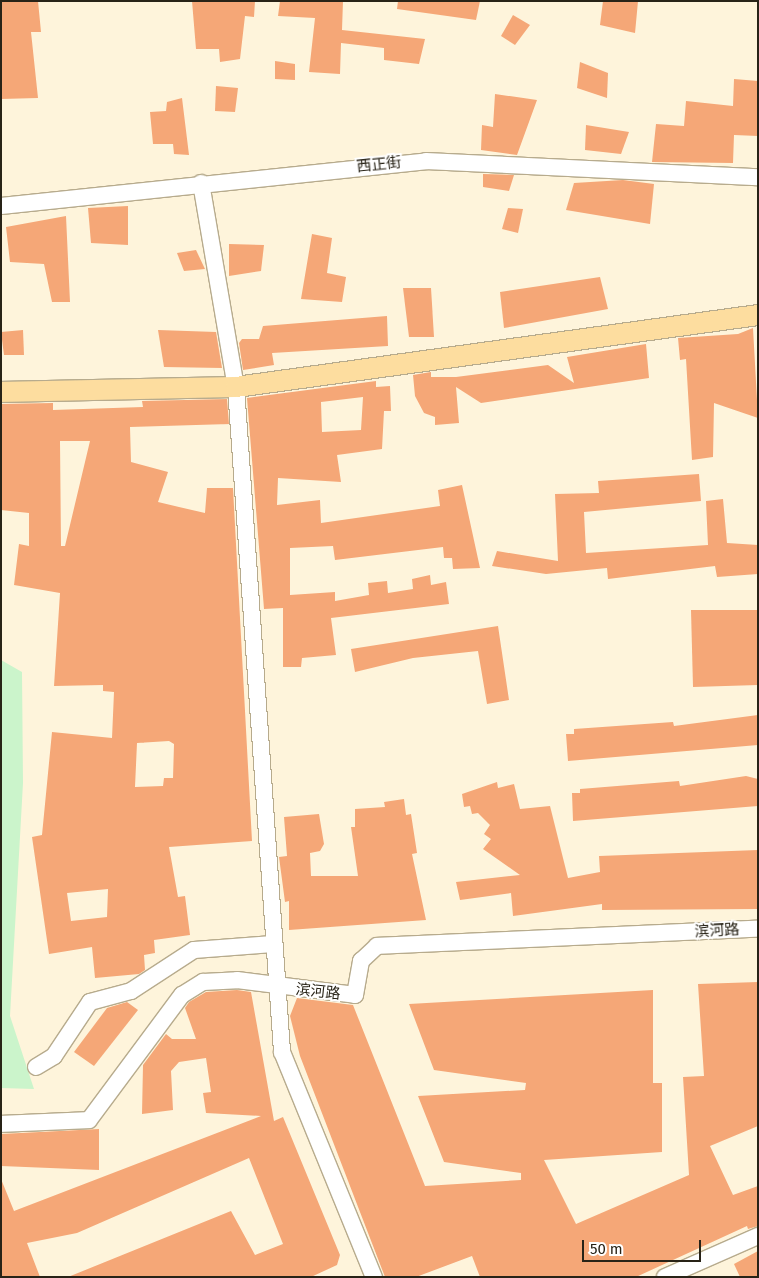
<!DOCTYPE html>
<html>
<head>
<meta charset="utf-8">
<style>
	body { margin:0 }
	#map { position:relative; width:759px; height:1278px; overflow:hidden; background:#fef4db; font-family:"Fira Sans","Noto Sans SC",sans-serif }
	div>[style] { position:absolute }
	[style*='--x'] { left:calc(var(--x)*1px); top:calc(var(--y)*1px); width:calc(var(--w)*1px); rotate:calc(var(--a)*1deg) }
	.green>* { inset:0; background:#cbf4cb }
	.building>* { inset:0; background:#f5a777 }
	.roads { filter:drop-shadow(1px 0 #b7ab8d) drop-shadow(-1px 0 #b7ab8d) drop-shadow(0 1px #b7ab8d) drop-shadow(0 -1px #b7ab8d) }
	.minor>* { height:16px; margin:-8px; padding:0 8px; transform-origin:8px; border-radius:8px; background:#fff }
	.major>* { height:20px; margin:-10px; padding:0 10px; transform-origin:10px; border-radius:10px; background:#fddd9f }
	span { translate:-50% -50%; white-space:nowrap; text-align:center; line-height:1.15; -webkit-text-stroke:4px #fff; paint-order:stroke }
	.street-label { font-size:15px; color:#282317 }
	.frame { position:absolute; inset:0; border:2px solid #282317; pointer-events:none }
	.scale { position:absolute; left:582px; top:1240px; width:119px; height:22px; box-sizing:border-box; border:2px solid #282317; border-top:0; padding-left:6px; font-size:15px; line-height:18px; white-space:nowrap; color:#282317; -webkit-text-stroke:4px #fff; paint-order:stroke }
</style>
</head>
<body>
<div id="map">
	<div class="green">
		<i style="clip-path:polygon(1px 660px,22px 672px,23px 783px,10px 1016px,34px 1089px,1px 1088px)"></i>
	</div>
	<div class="building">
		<i style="clip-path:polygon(1px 1px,38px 1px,41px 32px,31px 32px,38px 98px,1px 99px)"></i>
		<i style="clip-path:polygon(192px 1px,255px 1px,254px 17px,245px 16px,240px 59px,220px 62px,219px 49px,196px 49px)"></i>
		<i style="clip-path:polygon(280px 1px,343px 1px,342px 30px,425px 39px,419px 64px,384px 60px,384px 48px,341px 43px,340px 74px,309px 72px,315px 18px,278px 16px)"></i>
		<i style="clip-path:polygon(398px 1px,480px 1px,476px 20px,397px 9px)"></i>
		<i style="clip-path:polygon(603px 1px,638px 1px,635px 33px,600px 25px)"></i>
		<i style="clip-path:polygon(513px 15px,530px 25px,515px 45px,501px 36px)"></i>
		<i style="clip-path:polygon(275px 61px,295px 64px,295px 80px,275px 79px)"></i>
		<i style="clip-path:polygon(580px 62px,608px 73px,607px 98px,577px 88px)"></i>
		<i style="clip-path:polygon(734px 79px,758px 81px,758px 136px,734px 135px,733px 163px,652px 162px,656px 124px,684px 126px,686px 101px,733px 106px)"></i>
		<i style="clip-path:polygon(216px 86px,238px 88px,235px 112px,215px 111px)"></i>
		<i style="clip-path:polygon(495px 94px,537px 100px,517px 155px,481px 150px,482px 125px,493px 127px)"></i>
		<i style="clip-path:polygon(182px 98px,189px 155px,174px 154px,173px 144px,153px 144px,150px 112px,166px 111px,167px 102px)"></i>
		<i style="clip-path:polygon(586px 125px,629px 132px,621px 154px,585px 150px)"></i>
		<i style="clip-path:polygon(483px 174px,514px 175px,509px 191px,483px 187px)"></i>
		<i style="clip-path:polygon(623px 180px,654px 184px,650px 224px,566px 210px,574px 183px)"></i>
		<i style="clip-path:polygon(128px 206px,128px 245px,91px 243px,88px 208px)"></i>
		<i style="clip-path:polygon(508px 208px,523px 209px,518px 233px,502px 229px)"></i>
		<i style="clip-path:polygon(66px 216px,70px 302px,52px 302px,44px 264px,10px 262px,6px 227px)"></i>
		<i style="clip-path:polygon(312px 234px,332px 238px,327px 273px,346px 277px,342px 302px,301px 299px)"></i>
		<i style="clip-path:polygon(229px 244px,264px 245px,261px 271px,229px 276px)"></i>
		<i style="clip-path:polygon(196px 250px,205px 269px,184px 271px,177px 253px)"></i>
		<i style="clip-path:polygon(600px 277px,608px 309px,504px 328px,500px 292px)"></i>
		<i style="clip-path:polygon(403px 288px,431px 288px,434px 337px,409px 337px)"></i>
		<i style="clip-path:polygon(387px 316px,388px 346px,272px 353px,274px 365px,243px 370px,239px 343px,242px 339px,259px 339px,263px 326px)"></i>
		<i style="clip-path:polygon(753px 328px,758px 418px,714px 403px,713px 457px,692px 460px,686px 359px,680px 360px,678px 338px,738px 334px)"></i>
		<i style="clip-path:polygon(23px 330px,24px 355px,4px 355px,1px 332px)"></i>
		<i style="clip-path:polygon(158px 330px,216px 332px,222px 368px,164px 367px)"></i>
		<i style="clip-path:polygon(646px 344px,649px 378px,481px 403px,456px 387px,459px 423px,435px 425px,435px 417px,424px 413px,415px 396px,413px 375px,431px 372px,431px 377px,456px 377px,548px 365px,574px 383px,567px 357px)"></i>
		<i style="clip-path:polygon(evenodd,376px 381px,376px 387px,390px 386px,391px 411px,384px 411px,382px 449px,337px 455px,341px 482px,278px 478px,277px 505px,320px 500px,321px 523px,440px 506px,438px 490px,462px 485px,480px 568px,453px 569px,452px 558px,444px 558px,443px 547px,335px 560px,333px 546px,290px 548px,290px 595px,335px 592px,335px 601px,369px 595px,368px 583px,387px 581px,388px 593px,413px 589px,412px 579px,430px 575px,431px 585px,446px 582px,449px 604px,331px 618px,336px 655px,302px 658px,301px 667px,283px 667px,283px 608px,264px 609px,247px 398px,376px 381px,363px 397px,361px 430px,322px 432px,321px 402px,363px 397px)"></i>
		<i style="clip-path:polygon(evenodd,227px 399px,229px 424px,130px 427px,131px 462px,168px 472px,158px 502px,179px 507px,205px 513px,207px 488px,233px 488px,252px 841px,169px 847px,178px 897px,185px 896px,190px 935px,154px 940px,155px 953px,144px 955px,145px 970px,139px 974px,95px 978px,92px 947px,49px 954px,32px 837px,42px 835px,52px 732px,112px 738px,114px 692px,103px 691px,103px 685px,54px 686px,60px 593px,14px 585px,19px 544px,29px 546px,29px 513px,1px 510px,1px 404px,53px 403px,53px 410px,143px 407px,142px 401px,227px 399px,60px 441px,90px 441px,65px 546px,61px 546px,60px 441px,227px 399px,169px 741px,174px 744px,173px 778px,164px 778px,163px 786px,135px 787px,137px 743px,169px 741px,227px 399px,108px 889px,107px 917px,71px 921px,67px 893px,108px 889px)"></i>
		<i style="clip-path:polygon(699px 474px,701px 501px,584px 512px,586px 553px,708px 545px,706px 501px,723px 499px,727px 543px,758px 545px,758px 574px,717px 577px,715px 566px,608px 579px,607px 568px,546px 574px,492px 566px,497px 551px,558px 561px,555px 494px,599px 493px,598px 481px)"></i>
		<i style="clip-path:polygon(691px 610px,758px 610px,758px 685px,693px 687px)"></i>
		<i style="clip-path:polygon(498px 626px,509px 700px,487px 704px,478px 651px,413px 658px,355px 672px,351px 649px)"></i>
		<i style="clip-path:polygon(758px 715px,758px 745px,568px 761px,566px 734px,574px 734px,574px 729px,673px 722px,674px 726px)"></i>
		<i style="clip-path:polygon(746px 776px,758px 779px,758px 806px,573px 821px,572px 793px,580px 793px,580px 789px,679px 781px,680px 786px)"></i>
		<i style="clip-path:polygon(497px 782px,498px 788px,514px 784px,520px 809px,550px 806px,568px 878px,600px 872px,599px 856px,758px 850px,758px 909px,602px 910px,602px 904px,513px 916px,511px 893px,460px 900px,456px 882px,520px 875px,483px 849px,491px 839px,484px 834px,490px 825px,478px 813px,472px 814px,470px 806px,464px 807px,462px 794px)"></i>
		<i style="clip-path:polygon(404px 799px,406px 815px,411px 814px,417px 853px,412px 854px,426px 920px,289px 930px,289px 901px,285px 902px,279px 857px,287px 856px,284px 817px,319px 814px,324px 844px,320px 851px,310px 853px,311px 876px,358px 876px,351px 827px,355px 827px,355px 809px,385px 807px,384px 802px)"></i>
		<i style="clip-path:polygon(758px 982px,758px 1126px,710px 1146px,733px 1195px,758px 1186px,758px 1226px,748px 1229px,747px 1226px,636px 1277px,480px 1277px,472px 1256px,416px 1277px,385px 1277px,300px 1056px,290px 1016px,297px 998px,353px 1005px,425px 1186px,521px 1180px,521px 1173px,444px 1162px,418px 1096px,525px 1090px,526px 1083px,434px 1070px,409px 1004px,653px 990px,653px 1083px,662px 1083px,662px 1152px,544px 1160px,576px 1224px,689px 1175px,683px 1077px,704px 1076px,698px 984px)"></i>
		<i style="clip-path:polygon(237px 990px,251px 992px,274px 1121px,283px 1117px,340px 1255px,337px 1265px,311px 1277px,68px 1277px,231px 1211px,255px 1255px,283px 1244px,249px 1158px,77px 1233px,27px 1243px,40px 1277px,1px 1277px,1px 1179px,14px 1211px,261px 1116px,206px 1113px,203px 1093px,211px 1092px,206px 1058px,179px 1062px,171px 1071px,173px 1110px,142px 1114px,143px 1065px,166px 1034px,172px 1039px,196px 1039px,185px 1008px,189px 1002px,206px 992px)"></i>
		<i style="clip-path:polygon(127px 1002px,138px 1010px,94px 1066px,74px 1052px,107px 1008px)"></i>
		<i style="clip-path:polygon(99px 1129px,99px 1170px,1px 1166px,1px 1134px)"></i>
		<i style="clip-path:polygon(758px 1251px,758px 1277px,740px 1277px,734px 1264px)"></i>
	</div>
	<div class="roads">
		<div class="minor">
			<i style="--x:201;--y:183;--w:207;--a:80.3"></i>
			<i style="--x:236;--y:387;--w:667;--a:86.04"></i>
			<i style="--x:282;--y:1052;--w:243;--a:67.8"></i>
			<i style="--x:1;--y:206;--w:427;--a:-6"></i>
			<i style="--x:426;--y:161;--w:332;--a:2.8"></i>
			<i style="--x:36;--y:1067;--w:21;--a:-31"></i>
			<i style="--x:54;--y:1056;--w:65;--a:-56.3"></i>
			<i style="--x:90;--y:1002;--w:42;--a:-15"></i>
			<i style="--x:131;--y:991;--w:75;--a:-33.1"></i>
			<i style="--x:194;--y:950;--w:79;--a:-4.3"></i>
			<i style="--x:1;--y:1124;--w:88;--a:-2.6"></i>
			<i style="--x:89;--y:1120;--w:156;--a:-53.4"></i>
			<i style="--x:182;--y:995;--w:25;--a:-32"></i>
			<i style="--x:203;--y:982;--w:34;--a:-3"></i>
			<i style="--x:237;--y:980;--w:119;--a:7.2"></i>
			<i style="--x:355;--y:995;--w:35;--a:-80"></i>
			<i style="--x:361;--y:961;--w:22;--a:-43"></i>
			<i style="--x:377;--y:946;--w:381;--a:-2.6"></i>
			<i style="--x:665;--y:1277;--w:102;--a:-23.8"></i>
		</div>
		<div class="major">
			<i style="--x:1;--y:392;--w:235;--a:-1.2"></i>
			<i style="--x:236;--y:387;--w:527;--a:-7.85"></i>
		</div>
	</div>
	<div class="street-label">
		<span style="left:379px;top:165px;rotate:-6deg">西正街</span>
		<span style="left:717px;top:931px;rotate:-3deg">滨河路</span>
		<span style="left:318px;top:992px;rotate:6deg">滨河路</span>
	</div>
	<div class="frame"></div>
	<div class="scale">50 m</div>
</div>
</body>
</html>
